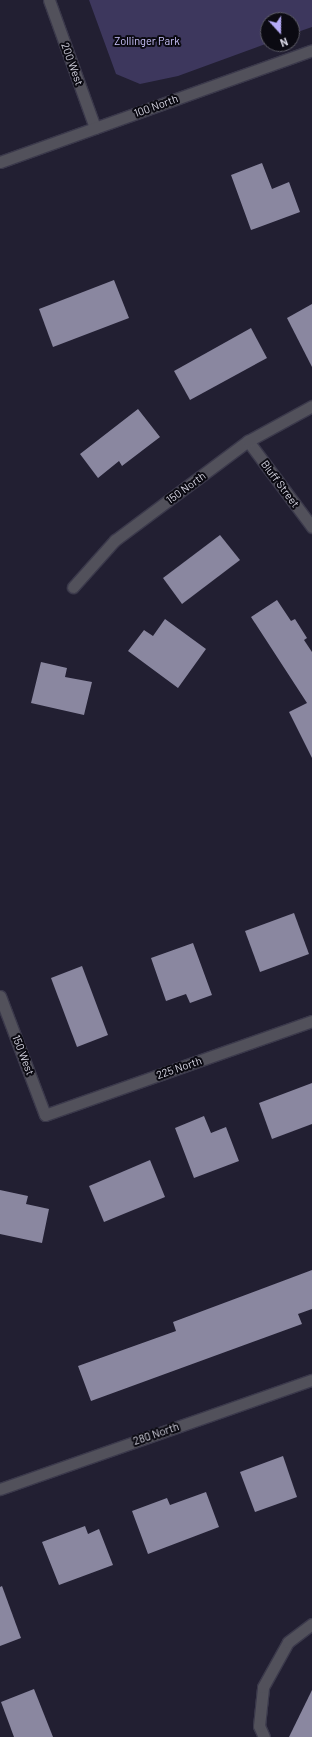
<!DOCTYPE html>
<html>
<head>
<meta charset="utf-8">
<style>
	body { margin:0 }
	#map { position:relative; width:312px; height:1737px; overflow:hidden; background:#221f32; font-family:Barlow,sans-serif }
	div>[style] { position:absolute }
	[style*='--x'] { left:calc(var(--x)*1px); top:calc(var(--y)*1px); width:calc(var(--w)*1px); rotate:calc(var(--a)*1deg) }
	.green>* { inset:0; background:#3d375d }
	.building>* { inset:0; background:#8a87a0 }
	.roads { filter:drop-shadow(1px 0 #3b394b) drop-shadow(-1px 0 #3b394b) drop-shadow(0 1px #3b394b) drop-shadow(0 -1px #3b394b) }
	.service>* { height:11px; margin:-5.5px; padding:0 5.5px; transform-origin:5.5px; border-radius:5.5px; background:#52515b }
	.minor>* { height:11px; margin:-5.5px; padding:0 5.5px; transform-origin:5.5px; border-radius:5.5px; background:#52515b }
	.tertiary>* { height:11px; margin:-5.5px; padding:0 5.5px; transform-origin:5.5px; border-radius:5.5px; background:#52515b }
	span { translate:-50% -50%; white-space:nowrap; text-align:center; line-height:1.15; -webkit-text-stroke:4px #0b0a12; paint-order:stroke }
	.park-label { font-size:11px; color:#cbc4fc }
	.street-label { font-size:11px; color:#d7d6e3 }
	.north { position:absolute; left:260px; top:12px; width:40px; height:40px; box-sizing:border-box; background:#0b0a12; border:1px solid #5d5c66; border-radius:50%; rotate:159deg; font-size:11px; font-weight:700; line-height:16px; text-align:center; color:#d7d6e3 }
	.north::after { content:''; display:block; margin:auto; width:14px; height:18px; background:#b6abf8; clip-path:polygon(50% 0,100% 100%,50% 72%,0 100%) }
</style>
</head>
<body>
<div id="map">
	<div class="green">
		<i style="clip-path:polygon(89px 0,312px 0,312px 27px,292px 34px,292px 20px,268px 20px,268px 43px,178px 76px,140px 84px,116px 74px)"></i>
	</div>
	<div class="building">
		<i style="clip-path:polygon(262px 163px,272px 189px,289px 182px,300px 212px,251px 230px,231px 175px)"></i>
		<i style="clip-path:polygon(114px 280px,129px 318px,53px 347px,39px 309px)"></i>
		<i style="clip-path:polygon(312px 304px,312px 367px,287px 318px)"></i>
		<i style="clip-path:polygon(251px 328px,267px 358px,190px 400px,174px 371px)"></i>
		<i style="clip-path:polygon(138px 409px,160px 437px,122px 466px,119px 461px,98px 478px,80px 454px)"></i>
		<i style="clip-path:polygon(220px 535px,240px 560px,182px 604px,163px 578px)"></i>
		<i style="clip-path:polygon(277px 600px,291px 621px,295px 619px,307px 638px,304px 640px,312px 652px,312px 758px,289px 712px,307px 703px,251px 617px)"></i>
		<i style="clip-path:polygon(165px 619px,206px 649px,178px 688px,128px 651px,144px 630px,153px 636px)"></i>
		<i style="clip-path:polygon(41px 662px,67px 668px,65px 677px,92px 682px,84px 715px,31px 703px)"></i>
		<i style="clip-path:polygon(294px 913px,309px 954px,260px 972px,245px 931px)"></i>
		<i style="clip-path:polygon(193px 943px,212px 995px,190px 1003px,186px 994px,166px 1001px,151px 958px)"></i>
		<i style="clip-path:polygon(82px 966px,108px 1035px,77px 1047px,51px 978px)"></i>
		<i style="clip-path:polygon(312px 1083px,312px 1124px,272px 1139px,259px 1103px)"></i>
		<i style="clip-path:polygon(204px 1116px,211px 1133px,226px 1127px,239px 1161px,194px 1178px,175px 1128px)"></i>
		<i style="clip-path:polygon(150px 1160px,165px 1197px,104px 1222px,89px 1186px)"></i>
		<i style="clip-path:polygon(0 1190px,28px 1196px,26px 1204px,49px 1209px,42px 1243px,0 1234px)"></i>
		<i style="clip-path:polygon(312px 1270px,312px 1309px,298px 1314px,302px 1324px,91px 1401px,78px 1366px,176px 1331px,173px 1322px)"></i>
		<i style="clip-path:polygon(283px 1456px,297px 1497px,255px 1512px,240px 1472px)"></i>
		<i style="clip-path:polygon(206px 1492px,219px 1527px,148px 1554px,132px 1511px,167px 1498px,170px 1505px)"></i>
		<i style="clip-path:polygon(85px 1526px,88px 1534px,99px 1529px,113px 1565px,59px 1585px,42px 1542px)"></i>
		<i style="clip-path:polygon(2px 1586px,21px 1638px,0 1646px,0 1587px)"></i>
		<i style="clip-path:polygon(34px 1689px,53px 1737px,14px 1737px,1px 1702px)"></i>
		<i style="clip-path:polygon(312px 1690px,312px 1737px,289px 1737px)"></i>
	</div>
	<div class="roads">
		<div class="service">
			<i style="--x:264;--y:1737;--w:12;--a:-114"></i>
			<i style="--x:259;--y:1726;--w:39;--a:-84"></i>
			<i style="--x:263;--y:1687;--w:51;--a:-60.9"></i>
			<i style="--x:288;--y:1642;--w:30;--a:-37"></i>
		</div>
		<div class="minor">
			<i style="--x:248;--y:441;--w:107;--a:53.3"></i>
			<i style="--x:73;--y:587;--w:63;--a:-48.2"></i>
			<i style="--x:115;--y:540;--w:166;--a:-36.7"></i>
			<i style="--x:248;--y:441;--w:73;--a:-28.7"></i>
			<i style="--x:0;--y:996;--w:127;--a:69.3"></i>
			<i style="--x:45;--y:1115;--w:283;--a:-19.4"></i>
			<i style="--x:0;--y:1489;--w:330;--a:-19.3"></i>
		</div>
		<div class="tertiary">
			<i style="--x:49;--y:0;--w:136;--a:70.2"></i>
			<i style="--x:0;--y:162;--w:331;--a:-19.7"></i>
		</div>
	</div>
	<div class="park-label">
		<span style="left:147px;top:41px">Zollinger Park</span>
	</div>
	<div class="street-label">
		<span style="left:72px;top:64px;rotate:70deg">200 West</span>
		<span style="left:156px;top:106px;rotate:-20deg">100 North</span>
		<span style="left:280px;top:484px;rotate:53deg">Bluff Street</span>
		<span style="left:186px;top:488px;rotate:-36deg">150 North</span>
		<span style="left:23px;top:1055px;rotate:69deg">150 West</span>
		<span style="left:179px;top:1068px;rotate:-19deg">225 North</span>
		<span style="left:156px;top:1434px;rotate:-19deg">280 North</span>
	</div>
	<div class="north">N</div>
</div>
</body>
</html>
